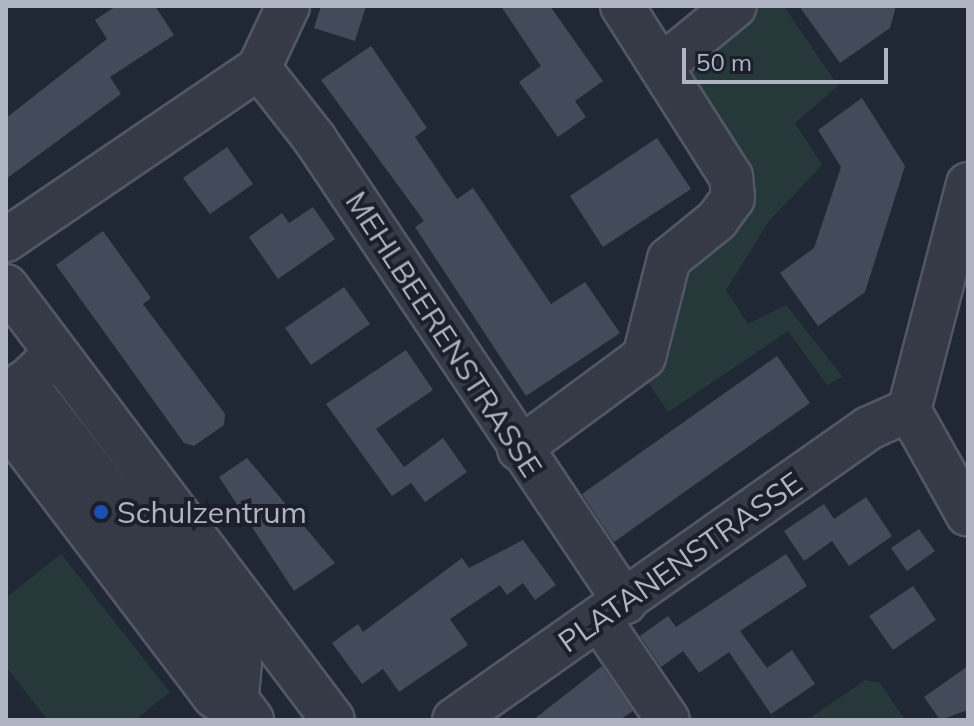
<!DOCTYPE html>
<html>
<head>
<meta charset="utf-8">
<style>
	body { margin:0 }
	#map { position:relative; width:974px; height:726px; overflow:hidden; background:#212835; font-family:Mulish,sans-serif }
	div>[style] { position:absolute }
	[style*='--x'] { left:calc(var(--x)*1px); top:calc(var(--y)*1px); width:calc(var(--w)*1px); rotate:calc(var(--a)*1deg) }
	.green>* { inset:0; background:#27383a }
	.building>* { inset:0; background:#434a5a }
	.roads { filter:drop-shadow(2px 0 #525764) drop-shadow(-2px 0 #525764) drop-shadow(0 2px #525764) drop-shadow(0 -2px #525764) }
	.minor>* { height:42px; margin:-21px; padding:0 21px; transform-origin:21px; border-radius:21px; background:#353a46 }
	.dots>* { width:22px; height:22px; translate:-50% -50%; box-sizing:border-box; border:4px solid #1a1f2a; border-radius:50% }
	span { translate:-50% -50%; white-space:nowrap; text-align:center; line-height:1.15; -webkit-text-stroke:8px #1a1f2a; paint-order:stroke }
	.street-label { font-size:30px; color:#afb4c3 }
	.poi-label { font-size:30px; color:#afb4c3 }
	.left { translate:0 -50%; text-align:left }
	.frame { position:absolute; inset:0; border:8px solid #afb4c3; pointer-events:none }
	.scale { position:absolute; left:682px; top:48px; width:206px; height:36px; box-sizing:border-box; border:4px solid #afb4c3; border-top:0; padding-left:10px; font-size:24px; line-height:28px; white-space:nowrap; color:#afb4c3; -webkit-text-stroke:6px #1a1f2a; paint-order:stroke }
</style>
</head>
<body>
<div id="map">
	<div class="green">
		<i style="clip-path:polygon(746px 6px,784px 6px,838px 86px,795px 123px,822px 165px,769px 221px,726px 290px,748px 324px,786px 305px,843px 377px,827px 385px,788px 331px,668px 412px,644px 377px,670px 346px,681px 267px,726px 230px,674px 67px)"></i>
		<i style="clip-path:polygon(61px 554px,170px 692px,135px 720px,48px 720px,6px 667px,6px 598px)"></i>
		<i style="clip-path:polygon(865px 680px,880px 683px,905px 720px,807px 720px)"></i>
	</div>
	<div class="building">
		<i style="clip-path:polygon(116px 6px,155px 6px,174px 35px,110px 77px,121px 94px,6px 179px,6px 118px,107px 39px,95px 20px)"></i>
		<i style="clip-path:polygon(321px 6px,366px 6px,355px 41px,314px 28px)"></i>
		<i style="clip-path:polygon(501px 6px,550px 6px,603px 81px,575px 101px,586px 117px,558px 137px,519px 82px,541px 66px)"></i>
		<i style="clip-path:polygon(799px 6px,896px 6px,890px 28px,840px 63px)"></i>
		<i style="clip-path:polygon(371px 46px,427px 128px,415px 137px,457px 199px,473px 188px,551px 304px,585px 282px,620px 333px,526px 396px,415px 227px,424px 221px,321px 80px)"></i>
		<i style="clip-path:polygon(862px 98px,905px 166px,865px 292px,818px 326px,780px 273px,814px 248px,841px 167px,818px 130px)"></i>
		<i style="clip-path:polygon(657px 138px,691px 189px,603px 247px,570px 196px)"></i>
		<i style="clip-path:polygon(227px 147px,253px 184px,210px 214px,183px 178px)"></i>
		<i style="clip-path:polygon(313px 207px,335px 239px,278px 279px,249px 237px,282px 213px,289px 223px)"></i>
		<i style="clip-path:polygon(103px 231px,151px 298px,143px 304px,225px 414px,224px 425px,194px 446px,184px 443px,56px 265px)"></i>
		<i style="clip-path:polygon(344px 287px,370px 324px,311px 365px,285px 328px)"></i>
		<i style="clip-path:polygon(406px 350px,433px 390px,376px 429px,404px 467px,443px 438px,467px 472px,425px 502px,411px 483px,392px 496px,326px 404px)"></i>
		<i style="clip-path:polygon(777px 356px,810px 403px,614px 542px,582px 494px)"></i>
		<i style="clip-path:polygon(247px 458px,335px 563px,294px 591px,219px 477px)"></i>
		<i style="clip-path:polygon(866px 497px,892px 536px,849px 566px,832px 541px,804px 561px,784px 531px,824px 504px,834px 519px)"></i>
		<i style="clip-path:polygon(919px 529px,935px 551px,907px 571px,891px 548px)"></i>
		<i style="clip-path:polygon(523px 540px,556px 585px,535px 600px,523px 583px,507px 595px,500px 585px,450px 619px,468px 645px,399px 692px,383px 669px,362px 684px,332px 643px,358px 624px,363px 632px,462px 558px,469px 568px)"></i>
		<i style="clip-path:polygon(786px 554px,807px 586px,740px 631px,767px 668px,792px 650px,815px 684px,771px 714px,729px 652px,699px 673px,683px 651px,661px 667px,640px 636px,668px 616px,676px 627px)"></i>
		<i style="clip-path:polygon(913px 586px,936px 620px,893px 650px,869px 616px)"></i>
		<i style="clip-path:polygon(602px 666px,633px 711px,620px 720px,533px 720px)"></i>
		<i style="clip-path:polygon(968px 666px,968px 710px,940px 720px,924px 697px)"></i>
	</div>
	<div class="roads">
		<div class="minor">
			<i style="--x:662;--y:66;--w:94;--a:-39.4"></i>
			<i style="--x:259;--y:68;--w:89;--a:51.8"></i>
			<i style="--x:314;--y:138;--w:559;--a:56.17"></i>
			<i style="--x:968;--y:184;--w:234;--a:104.6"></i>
			<i style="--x:909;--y:410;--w:120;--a:60.7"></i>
			<i style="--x:6;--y:240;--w:306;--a:-34.2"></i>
			<i style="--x:259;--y:68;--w:68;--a:-64.9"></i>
			<i style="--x:6;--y:286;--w:543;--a:53"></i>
			<i style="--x:55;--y:354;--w:58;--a:136.4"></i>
			<i style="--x:13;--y:394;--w:54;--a:77.2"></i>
			<i style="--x:25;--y:447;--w:313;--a:52.8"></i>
			<i style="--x:214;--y:696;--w:41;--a:36"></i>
			<i style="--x:24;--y:382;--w:354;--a:52.4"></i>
			<i style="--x:240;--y:662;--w:38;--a:95"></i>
			<i style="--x:237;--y:700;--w:25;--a:53"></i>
			<i style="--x:519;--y:449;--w:155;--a:-36.4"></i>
			<i style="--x:644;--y:357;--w:101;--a:-75.7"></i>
			<i style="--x:669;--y:259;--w:62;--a:-39.1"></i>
			<i style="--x:717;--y:220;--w:27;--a:-54"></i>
			<i style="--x:733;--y:198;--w:21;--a:-95"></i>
			<i style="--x:731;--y:177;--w:203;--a:-122.5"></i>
			<i style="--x:599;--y:619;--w:122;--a:55.7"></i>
			<i style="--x:454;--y:720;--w:507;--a:-35.13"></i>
			<i style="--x:869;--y:428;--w:44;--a:-24.2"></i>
		</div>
	</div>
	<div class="dots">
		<i style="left:101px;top:512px;background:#1a4fb4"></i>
	</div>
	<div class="street-label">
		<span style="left:444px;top:334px;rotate:57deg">MEHLBEERENSTRASSE</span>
		<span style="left:680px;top:562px;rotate:-35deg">PLATANENSTRASSE</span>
	</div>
	<div class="poi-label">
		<span class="left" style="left:117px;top:512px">Schulzentrum</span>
	</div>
	<div class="frame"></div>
	<div class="scale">50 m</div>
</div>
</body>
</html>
